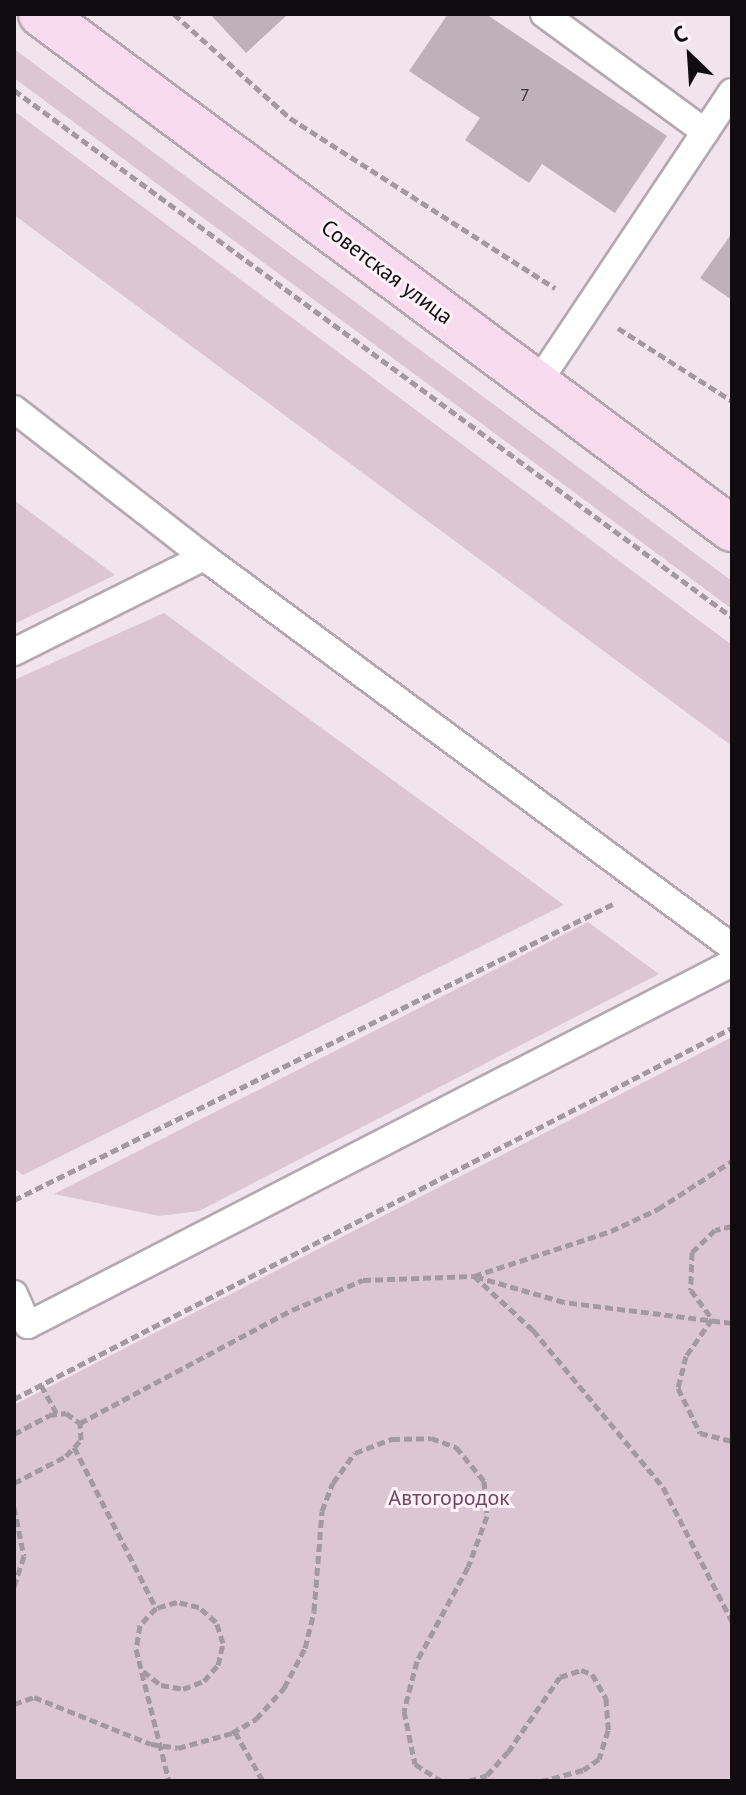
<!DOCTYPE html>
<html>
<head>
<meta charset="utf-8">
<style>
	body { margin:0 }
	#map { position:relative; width:746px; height:1795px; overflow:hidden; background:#f2e4ed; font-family:"PT Sans",sans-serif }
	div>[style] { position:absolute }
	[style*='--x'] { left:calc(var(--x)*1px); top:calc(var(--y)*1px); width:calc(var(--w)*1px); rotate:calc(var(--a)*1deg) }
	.green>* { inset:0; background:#ddc6d4 }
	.building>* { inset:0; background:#bfb1ba }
	.path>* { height:5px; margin-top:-2.5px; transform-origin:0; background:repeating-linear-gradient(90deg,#a499a0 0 8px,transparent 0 12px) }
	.roads { filter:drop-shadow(2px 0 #b5a8b0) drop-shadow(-2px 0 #b5a8b0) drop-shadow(0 2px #b5a8b0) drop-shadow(0 -2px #b5a8b0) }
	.service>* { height:26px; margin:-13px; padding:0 13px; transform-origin:13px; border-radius:13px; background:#fff }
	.secondary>* { height:44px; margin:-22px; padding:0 22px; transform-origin:22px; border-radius:22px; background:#f9dbef }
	span { translate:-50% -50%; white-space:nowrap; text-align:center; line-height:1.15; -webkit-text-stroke:6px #fef2f9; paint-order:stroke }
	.number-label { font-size:18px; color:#3c353a }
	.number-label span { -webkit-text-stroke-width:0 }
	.street-label { font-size:22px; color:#100c0f }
	.park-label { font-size:22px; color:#724563 }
	.frame { position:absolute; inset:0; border:16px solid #100c0f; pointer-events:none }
	.north { position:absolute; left:650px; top:16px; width:80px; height:80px; -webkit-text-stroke:6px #fef2f9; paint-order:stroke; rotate:335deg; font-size:22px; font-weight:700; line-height:32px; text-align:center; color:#100c0f }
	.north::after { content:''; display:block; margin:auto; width:28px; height:36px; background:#100c0f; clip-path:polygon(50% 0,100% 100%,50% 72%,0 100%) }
</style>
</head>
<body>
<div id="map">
	<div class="green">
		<i style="clip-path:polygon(14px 49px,732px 581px,732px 609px,14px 78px)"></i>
		<i style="clip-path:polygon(14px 111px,732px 645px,732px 746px,14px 215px)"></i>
		<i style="clip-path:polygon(14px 500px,115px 575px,14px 624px)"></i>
		<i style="clip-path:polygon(164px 613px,564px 905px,23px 1175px,14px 1168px,14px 680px)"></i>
		<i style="clip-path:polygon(588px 922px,659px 974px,199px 1211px,159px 1216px,54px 1194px)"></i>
		<i style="clip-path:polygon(732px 1037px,732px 1781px,14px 1781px,14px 1405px)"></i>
	</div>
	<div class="building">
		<i style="clip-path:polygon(210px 14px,284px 14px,286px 16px,246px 53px)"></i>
		<i style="clip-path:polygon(448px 14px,486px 14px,667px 136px,615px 213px,542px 164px,529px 183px,465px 140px,480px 118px,409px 71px)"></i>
		<i style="clip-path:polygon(732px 233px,732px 300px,700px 278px)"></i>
	</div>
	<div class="path">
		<i style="--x:174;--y:14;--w:156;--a:41.9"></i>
		<i style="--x:290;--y:118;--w:315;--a:32.7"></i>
		<i style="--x:14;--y:90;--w:891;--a:36.28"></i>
		<i style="--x:618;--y:328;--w:135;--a:32.6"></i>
		<i style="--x:14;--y:1200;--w:668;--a:-26.3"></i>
		<i style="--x:732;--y:1226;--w:17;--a:167"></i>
		<i style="--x:715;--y:1230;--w:32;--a:136"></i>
		<i style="--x:692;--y:1252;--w:38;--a:92"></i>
		<i style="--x:691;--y:1290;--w:36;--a:54"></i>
		<i style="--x:712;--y:1319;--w:45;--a:125.1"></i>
		<i style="--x:686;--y:1356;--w:33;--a:104"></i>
		<i style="--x:678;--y:1388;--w:50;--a:63.9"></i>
		<i style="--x:700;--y:1433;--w:33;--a:14"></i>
		<i style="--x:732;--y:1323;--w:169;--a:-172.9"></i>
		<i style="--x:564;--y:1302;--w:94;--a:-163.9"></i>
		<i style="--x:474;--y:1276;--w:80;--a:42.5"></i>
		<i style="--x:533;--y:1330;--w:204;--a:50.4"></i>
		<i style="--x:663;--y:1487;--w:151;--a:62.8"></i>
		<i style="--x:41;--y:1385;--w:33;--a:61"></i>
		<i style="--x:14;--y:1399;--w:808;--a:-27.33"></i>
		<i style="--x:14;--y:1434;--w:40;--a:-28"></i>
		<i style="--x:49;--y:1415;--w:17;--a:-7"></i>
		<i style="--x:66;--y:1413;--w:17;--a:36"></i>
		<i style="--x:80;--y:1423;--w:240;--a:-28.1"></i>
		<i style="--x:292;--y:1310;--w:77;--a:-22.9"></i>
		<i style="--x:363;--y:1280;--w:111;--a:-2.1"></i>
		<i style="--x:474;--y:1276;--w:144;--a:-18.2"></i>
		<i style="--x:611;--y:1231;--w:52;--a:-25.1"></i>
		<i style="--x:658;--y:1209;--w:88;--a:-33"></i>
		<i style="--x:74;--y:1447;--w:181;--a:63"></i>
		<i style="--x:14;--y:1483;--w:59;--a:-27.4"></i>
		<i style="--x:66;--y:1456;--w:22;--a:-47"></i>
		<i style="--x:81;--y:1440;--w:17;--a:-93"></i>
		<i style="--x:14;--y:1507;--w:50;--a:78.5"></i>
		<i style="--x:24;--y:1556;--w:33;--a:108"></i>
		<i style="--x:143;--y:1671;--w:23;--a:38"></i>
		<i style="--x:161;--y:1685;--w:22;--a:10"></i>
		<i style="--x:183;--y:1689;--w:22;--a:-21"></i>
		<i style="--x:204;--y:1681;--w:21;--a:-49"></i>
		<i style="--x:218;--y:1665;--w:23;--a:-77"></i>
		<i style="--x:223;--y:1643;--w:22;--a:-108"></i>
		<i style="--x:216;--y:1622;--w:23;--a:-139"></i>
		<i style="--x:199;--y:1607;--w:23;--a:-167"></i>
		<i style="--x:177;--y:1602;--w:22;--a:164"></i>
		<i style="--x:156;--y:1608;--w:23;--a:133"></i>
		<i style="--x:140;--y:1625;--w:24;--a:99"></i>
		<i style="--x:136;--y:1649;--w:136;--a:76"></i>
		<i style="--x:14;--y:1704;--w:21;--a:-19"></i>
		<i style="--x:34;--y:1697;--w:126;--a:21.9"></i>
		<i style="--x:151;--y:1744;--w:27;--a:8"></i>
		<i style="--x:178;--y:1748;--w:56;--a:-15.5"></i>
		<i style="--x:232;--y:1733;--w:28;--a:-30"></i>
		<i style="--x:256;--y:1719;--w:42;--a:-47.9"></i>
		<i style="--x:284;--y:1688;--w:45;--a:-62.3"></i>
		<i style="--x:305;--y:1648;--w:38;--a:-76"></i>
		<i style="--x:314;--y:1611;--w:100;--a:-85.4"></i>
		<i style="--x:322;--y:1511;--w:30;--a:-69"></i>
		<i style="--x:333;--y:1483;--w:37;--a:-54"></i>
		<i style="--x:355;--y:1453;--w:40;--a:-21"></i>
		<i style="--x:392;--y:1439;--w:39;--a:-1"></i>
		<i style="--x:431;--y:1438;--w:27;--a:20"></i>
		<i style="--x:456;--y:1447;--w:44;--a:50.5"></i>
		<i style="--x:484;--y:1481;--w:35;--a:85"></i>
		<i style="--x:487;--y:1516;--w:54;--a:110.4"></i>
		<i style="--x:468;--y:1567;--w:107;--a:118.5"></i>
		<i style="--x:417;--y:1661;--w:52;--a:104.6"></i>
		<i style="--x:404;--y:1711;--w:54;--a:78.3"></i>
		<i style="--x:415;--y:1764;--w:31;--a:33"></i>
		<i style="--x:235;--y:1732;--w:56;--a:60.3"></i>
		<i style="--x:469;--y:1781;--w:19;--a:-18"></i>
		<i style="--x:487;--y:1775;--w:31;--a:-48"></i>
		<i style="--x:508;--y:1752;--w:91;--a:-55.3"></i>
		<i style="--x:560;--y:1677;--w:22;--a:-18"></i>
		<i style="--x:581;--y:1670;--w:12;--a:20"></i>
		<i style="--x:592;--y:1674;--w:28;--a:60"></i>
		<i style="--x:606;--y:1698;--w:32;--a:86"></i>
		<i style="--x:608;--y:1730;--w:30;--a:107"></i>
		<i style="--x:599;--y:1759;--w:19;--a:145"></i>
		<i style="--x:583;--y:1770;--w:42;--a:165"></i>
	</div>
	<div class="roads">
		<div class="service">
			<i style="--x:544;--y:14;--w:200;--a:36.2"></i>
			<i style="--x:537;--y:384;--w:351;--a:-56.3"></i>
			<i style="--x:14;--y:409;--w:241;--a:37.9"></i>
			<i style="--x:204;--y:557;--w:656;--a:36.45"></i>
			<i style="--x:14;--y:652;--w:212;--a:-26.6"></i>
			<i style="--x:14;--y:1294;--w:34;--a:66"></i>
			<i style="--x:28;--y:1325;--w:792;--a:-27.21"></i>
		</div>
		<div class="secondary">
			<i style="--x:41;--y:14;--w:862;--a:36.7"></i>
		</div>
	</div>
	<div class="number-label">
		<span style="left:525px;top:95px">7</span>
	</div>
	<div class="street-label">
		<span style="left:387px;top:272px;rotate:37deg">Советская улица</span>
	</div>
	<div class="park-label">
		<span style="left:449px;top:1498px">Автогородок</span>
	</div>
	<div class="frame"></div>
	<div class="north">С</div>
</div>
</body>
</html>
